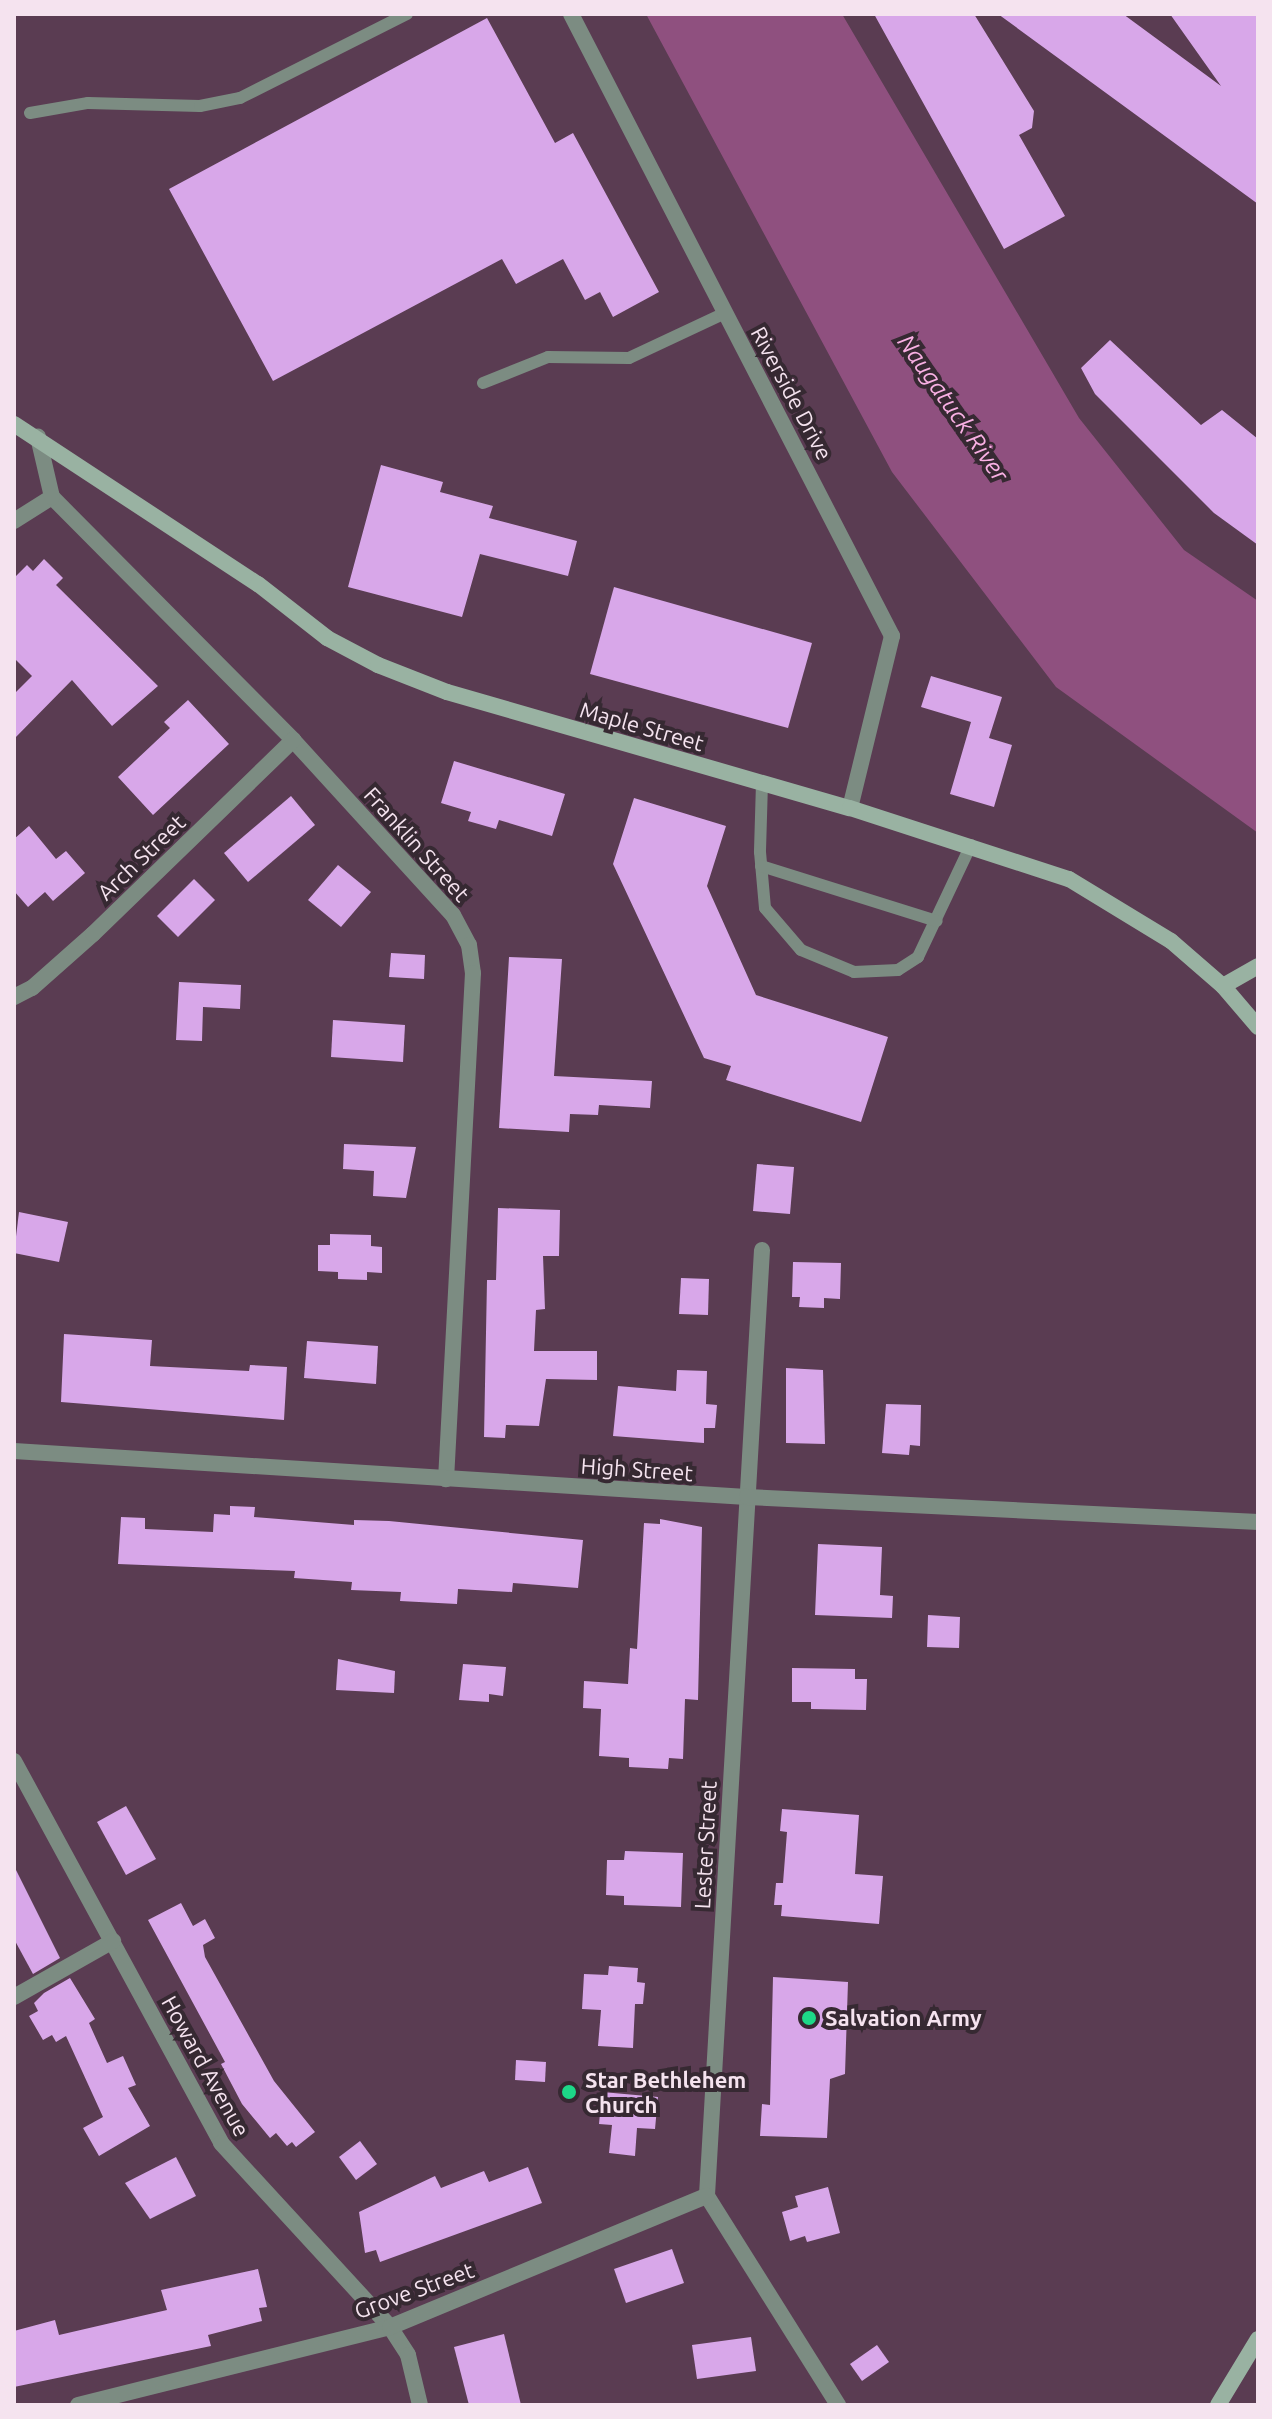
<!DOCTYPE html>
<html>
<head>
<meta charset="utf-8">
<style>
	body { margin:0 }
	#map { position:relative; width:1272px; height:2419px; overflow:hidden; background:#5a3c52; font-family:Ubuntu,sans-serif }
	div>[style] { position:absolute }
	[style*='--x'] { left:calc(var(--x)*1px); top:calc(var(--y)*1px); width:calc(var(--w)*1px); rotate:calc(var(--a)*1deg) }
	.water>* { inset:0; background:#8f507f }
	.building>* { inset:0; background:#d8a7e9 }
	.lane>* { height:12px; margin:-6px; padding:0 6px; transform-origin:6px; border-radius:6px; background:#7c8c82 }
	.street>* { height:16px; margin:-8px; padding:0 8px; transform-origin:8px; border-radius:8px; background:#7c8c82 }
	.secondary>* { height:16px; margin:-8px; padding:0 8px; transform-origin:8px; border-radius:8px; background:#99b2a2 }
	.dots>* { width:22px; height:22px; translate:-50% -50%; box-sizing:border-box; border:4px solid #362932; border-radius:50% }
	span { translate:-50% -50%; white-space:nowrap; text-align:center; line-height:1.15; -webkit-text-stroke:8px #362932; paint-order:stroke }
	.street-label { font-size:22px; color:#f5e3ef }
	.poi-label { font-size:22px; color:#f5e3ef; font-weight:700 }
	.left { translate:0 -50%; text-align:left }
	.water-label { font-size:24px; color:#f9b0e4; font-style:italic }
	.frame { position:absolute; inset:0; border:16px solid #f5e3ef; pointer-events:none }
</style>
</head>
<body>
<div id="map">
	<div class="water">
		<i style="clip-path:polygon(646px 14px,842px 14px,1079px 418px,1184px 550px,1258px 601px,1258px 833px,1056px 687px,892px 472px)"></i>
	</div>
	<div class="building">
		<i style="clip-path:polygon(874px 14px,974px 14px,1034px 111px,1032px 128px,1019px 135px,1065px 216px,1004px 249px)"></i>
		<i style="clip-path:polygon(998px 14px,1123px 14px,1221px 86px,1170px 14px,1258px 14px,1258px 204px)"></i>
		<i style="clip-path:polygon(487px 18px,555px 143px,573px 133px,659px 292px,613px 317px,600px 292px,585px 300px,563px 259px,516px 284px,502px 259px,273px 381px,169px 189px)"></i>
		<i style="clip-path:polygon(1110px 340px,1201px 425px,1222px 410px,1258px 439px,1258px 545px,1214px 513px,1095px 394px,1081px 368px)"></i>
		<i style="clip-path:polygon(381px 465px,443px 482px,440px 492px,493px 506px,489px 518px,577px 541px,568px 576px,480px 554px,462px 617px,348px 587px)"></i>
		<i style="clip-path:polygon(44px 559px,63px 578px,56px 585px,158px 686px,112px 726px,72px 680px,14px 739px,14px 694px,32px 676px,14px 658px,14px 578px,27px 565px,33px 571px)"></i>
		<i style="clip-path:polygon(614px 587px,812px 643px,788px 728px,590px 674px)"></i>
		<i style="clip-path:polygon(931px 676px,1002px 697px,989px 738px,1012px 745px,994px 807px,950px 794px,971px 722px,921px 707px)"></i>
		<i style="clip-path:polygon(188px 700px,229px 744px,153px 815px,118px 777px,170px 728px,164px 722px)"></i>
		<i style="clip-path:polygon(454px 761px,565px 794px,552px 836px,499px 820px,496px 829px,468px 821px,471px 812px,441px 803px)"></i>
		<i style="clip-path:polygon(291px 796px,315px 825px,248px 882px,224px 853px)"></i>
		<i style="clip-path:polygon(634px 798px,726px 826px,707px 886px,756px 995px,888px 1037px,861px 1122px,726px 1080px,731px 1066px,704px 1058px,613px 864px)"></i>
		<i style="clip-path:polygon(29px 826px,56px 859px,66px 851px,85px 873px,53px 901px,45px 892px,28px 907px,14px 891px,14px 839px)"></i>
		<i style="clip-path:polygon(338px 865px,371px 892px,341px 927px,308px 900px)"></i>
		<i style="clip-path:polygon(194px 879px,215px 900px,178px 937px,157px 916px)"></i>
		<i style="clip-path:polygon(391px 953px,425px 955px,424px 979px,389px 977px)"></i>
		<i style="clip-path:polygon(509px 957px,562px 959px,554px 1076px,652px 1081px,650px 1108px,599px 1105px,598px 1115px,570px 1114px,569px 1132px,499px 1128px)"></i>
		<i style="clip-path:polygon(179px 982px,241px 985px,240px 1009px,203px 1007px,202px 1041px,176px 1040px)"></i>
		<i style="clip-path:polygon(333px 1020px,405px 1025px,403px 1062px,331px 1057px)"></i>
		<i style="clip-path:polygon(344px 1144px,416px 1147px,406px 1198px,373px 1196px,374px 1171px,343px 1169px)"></i>
		<i style="clip-path:polygon(757px 1164px,794px 1167px,790px 1214px,753px 1211px)"></i>
		<i style="clip-path:polygon(498px 1208px,560px 1210px,559px 1256px,543px 1256px,545px 1309px,536px 1310px,534px 1351px,597px 1351px,597px 1380px,546px 1379px,539px 1426px,506px 1425px,505px 1438px,484px 1437px,487px 1280px,496px 1280px)"></i>
		<i style="clip-path:polygon(19px 1212px,68px 1222px,59px 1262px,14px 1253px)"></i>
		<i style="clip-path:polygon(330px 1234px,371px 1235px,371px 1246px,382px 1247px,382px 1273px,367px 1272px,367px 1280px,338px 1279px,338px 1272px,318px 1271px,318px 1245px,330px 1245px)"></i>
		<i style="clip-path:polygon(793px 1262px,841px 1263px,840px 1299px,824px 1298px,824px 1308px,799px 1307px,800px 1297px,792px 1297px)"></i>
		<i style="clip-path:polygon(681px 1278px,709px 1279px,708px 1315px,679px 1314px)"></i>
		<i style="clip-path:polygon(64px 1334px,152px 1340px,150px 1366px,249px 1371px,250px 1365px,287px 1367px,284px 1420px,61px 1402px)"></i>
		<i style="clip-path:polygon(307px 1341px,378px 1346px,376px 1384px,304px 1378px)"></i>
		<i style="clip-path:polygon(786px 1368px,823px 1370px,825px 1444px,786px 1443px)"></i>
		<i style="clip-path:polygon(677px 1370px,707px 1371px,706px 1404px,717px 1405px,715px 1428px,704px 1428px,704px 1443px,613px 1436px,618px 1386px,676px 1391px)"></i>
		<i style="clip-path:polygon(886px 1404px,921px 1405px,920px 1446px,910px 1445px,909px 1455px,882px 1453px)"></i>
		<i style="clip-path:polygon(230px 1506px,255px 1507px,254px 1517px,354px 1525px,354px 1520px,389px 1521px,583px 1540px,578px 1588px,513px 1583px,512px 1592px,458px 1589px,457px 1604px,400px 1601px,401px 1592px,351px 1590px,352px 1582px,294px 1578px,295px 1571px,118px 1564px,121px 1517px,145px 1518px,145px 1529px,213px 1532px,214px 1514px,230px 1515px)"></i>
		<i style="clip-path:polygon(660px 1519px,702px 1527px,698px 1700px,685px 1699px,683px 1759px,669px 1758px,668px 1769px,629px 1767px,629px 1758px,599px 1756px,601px 1709px,583px 1708px,584px 1681px,628px 1684px,630px 1648px,637px 1649px,644px 1523px,660px 1524px)"></i>
		<i style="clip-path:polygon(818px 1544px,882px 1547px,880px 1595px,893px 1596px,892px 1618px,815px 1615px)"></i>
		<i style="clip-path:polygon(928px 1615px,960px 1617px,959px 1648px,927px 1647px)"></i>
		<i style="clip-path:polygon(338px 1659px,395px 1671px,394px 1693px,336px 1690px)"></i>
		<i style="clip-path:polygon(463px 1664px,506px 1667px,503px 1696px,489px 1694px,489px 1702px,459px 1700px)"></i>
		<i style="clip-path:polygon(792px 1668px,855px 1669px,855px 1679px,867px 1679px,866px 1710px,811px 1709px,811px 1702px,792px 1702px)"></i>
		<i style="clip-path:polygon(126px 1806px,156px 1859px,126px 1875px,97px 1822px)"></i>
		<i style="clip-path:polygon(782px 1809px,859px 1815px,855px 1874px,883px 1876px,879px 1924px,781px 1916px,782px 1905px,774px 1905px,776px 1883px,783px 1883px,787px 1832px,780px 1831px)"></i>
		<i style="clip-path:polygon(625px 1851px,683px 1853px,681px 1907px,624px 1905px,624px 1896px,606px 1895px,607px 1860px,624px 1860px)"></i>
		<i style="clip-path:polygon(14px 1866px,60px 1958px,33px 1974px,14px 1939px)"></i>
		<i style="clip-path:polygon(181px 1903px,193px 1926px,205px 1919px,215px 1938px,203px 1945px,205px 1957px,274px 2081px,315px 2132px,296px 2147px,292px 2142px,287px 2146px,276px 2133px,270px 2138px,242px 2104px,221px 2064px,225px 2062px,148px 1920px)"></i>
		<i style="clip-path:polygon(609px 1966px,638px 1968px,637px 1982px,645px 1983px,643px 2004px,635px 2004px,633px 2048px,598px 2046px,601px 2010px,582px 2009px,584px 1974px,608px 1975px)"></i>
		<i style="clip-path:polygon(773px 1977px,848px 1982px,845px 2074px,830px 2079px,827px 2138px,760px 2136px,762px 2104px,770px 2105px)"></i>
		<i style="clip-path:polygon(70px 1978px,95px 2019px,89px 2023px,107px 2063px,123px 2056px,136px 2085px,128px 2088px,150px 2126px,99px 2156px,83px 2128px,103px 2117px,66px 2036px,56px 2042px,52px 2035px,43px 2040px,29px 2016px,38px 2011px,34px 2003px,44px 1993px)"></i>
		<i style="clip-path:polygon(516px 2060px,546px 2062px,545px 2082px,515px 2080px)"></i>
		<i style="clip-path:polygon(602px 2092px,658px 2097px,655px 2129px,637px 2128px,635px 2156px,609px 2153px,612px 2125px,599px 2124px)"></i>
		<i style="clip-path:polygon(360px 2141px,377px 2164px,356px 2180px,339px 2157px)"></i>
		<i style="clip-path:polygon(176px 2157px,196px 2196px,150px 2219px,125px 2183px)"></i>
		<i style="clip-path:polygon(528px 2167px,542px 2203px,380px 2262px,376px 2250px,365px 2253px,359px 2212px,435px 2176px,441px 2188px,484px 2171px,489px 2182px)"></i>
		<i style="clip-path:polygon(828px 2187px,840px 2233px,807px 2242px,805px 2236px,790px 2241px,782px 2212px,798px 2207px,795px 2196px)"></i>
		<i style="clip-path:polygon(672px 2249px,684px 2283px,626px 2303px,614px 2269px)"></i>
		<i style="clip-path:polygon(258px 2269px,267px 2307px,259px 2308px,262px 2321px,208px 2335px,211px 2346px,14px 2387px,14px 2331px,55px 2320px,59px 2335px,167px 2310px,161px 2290px)"></i>
		<i style="clip-path:polygon(504px 2334px,521px 2405px,469px 2405px,454px 2347px)"></i>
		<i style="clip-path:polygon(751px 2337px,756px 2371px,697px 2379px,692px 2345px)"></i>
		<i style="clip-path:polygon(877px 2345px,889px 2362px,862px 2381px,850px 2364px)"></i>
	</div>
	<div class="lane">
		<i style="--x:30;--y:113;--w:59;--a:-9.8"></i>
		<i style="--x:88;--y:103;--w:112;--a:1.5"></i>
		<i style="--x:200;--y:106;--w:41;--a:-11.3"></i>
		<i style="--x:240;--y:98;--w:187;--a:-26.7"></i>
		<i style="--x:483;--y:383;--w:70;--a:-21.8"></i>
		<i style="--x:548;--y:357;--w:81;--a:0.7"></i>
		<i style="--x:629;--y:358;--w:106;--a:-25.1"></i>
		<i style="--x:762;--y:783;--w:69;--a:91.7"></i>
		<i style="--x:760;--y:852;--w:56;--a:84.9"></i>
		<i style="--x:765;--y:908;--w:55;--a:49.4"></i>
		<i style="--x:801;--y:950;--w:57;--a:22.5"></i>
		<i style="--x:854;--y:972;--w:44;--a:-2.6"></i>
		<i style="--x:898;--y:970;--w:24;--a:-33"></i>
		<i style="--x:918;--y:957;--w:124;--a:-64.7"></i>
		<i style="--x:761;--y:866;--w:184;--a:17.4"></i>
	</div>
	<div class="street">
		<i style="--x:571;--y:14;--w:700;--a:62.7"></i>
		<i style="--x:892;--y:636;--w:177;--a:103.7"></i>
		<i style="--x:52;--y:497;--w:342;--a:45.2"></i>
		<i style="--x:293;--y:740;--w:237;--a:47.6"></i>
		<i style="--x:453;--y:915;--w:34;--a:62"></i>
		<i style="--x:469;--y:945;--w:28;--a:82"></i>
		<i style="--x:473;--y:973;--w:507;--a:93.05"></i>
		<i style="--x:14;--y:521;--w:45;--a:-32.3"></i>
		<i style="--x:52;--y:497;--w:62;--a:-103.1"></i>
		<i style="--x:14;--y:997;--w:20;--a:-27"></i>
		<i style="--x:32;--y:988;--w:81;--a:-41.5"></i>
		<i style="--x:93;--y:934;--w:279;--a:-44.1"></i>
		<i style="--x:762;--y:1250;--w:948;--a:93.33"></i>
		<i style="--x:707;--y:2196;--w:247;--a:57.9"></i>
		<i style="--x:14;--y:1451;--w:734;--a:3.59"></i>
		<i style="--x:747;--y:1497;--w:512;--a:2.8"></i>
		<i style="--x:14;--y:1761;--w:434;--a:61.5"></i>
		<i style="--x:221;--y:2143;--w:250;--a:47.4"></i>
		<i style="--x:390;--y:2327;--w:33;--a:57"></i>
		<i style="--x:408;--y:2355;--w:51;--a:76.5"></i>
		<i style="--x:14;--y:1997;--w:114;--a:-29.5"></i>
		<i style="--x:78;--y:2405;--w:322;--a:-14"></i>
		<i style="--x:390;--y:2327;--w:343;--a:-22.5"></i>
	</div>
	<div class="secondary">
		<i style="--x:14;--y:424;--w:292;--a:33.3"></i>
		<i style="--x:258;--y:584;--w:88;--a:38"></i>
		<i style="--x:327;--y:638;--w:58;--a:27.9"></i>
		<i style="--x:378;--y:665;--w:74;--a:21.4"></i>
		<i style="--x:447;--y:692;--w:419;--a:16.1"></i>
		<i style="--x:850;--y:808;--w:230;--a:18"></i>
		<i style="--x:1069;--y:879;--w:119;--a:31.3"></i>
		<i style="--x:1171;--y:941;--w:69;--a:40.9"></i>
		<i style="--x:1223;--y:986;--w:54;--a:49.5"></i>
		<i style="--x:1223;--y:986;--w:40;--a:-29.7"></i>
		<i style="--x:1218;--y:2405;--w:77;--a:-58.8"></i>
	</div>
	<div class="dots">
		<i style="left:809px;top:2018px;background:#1dd888"></i>
		<i style="left:569px;top:2092px;background:#1dd888"></i>
	</div>
	<div class="street-label">
		<span style="left:792px;top:393px;rotate:62deg">Riverside Drive</span>
		<span style="left:642px;top:726px;rotate:16deg">Maple Street</span>
		<span style="left:417px;top:844px;rotate:48deg">Franklin Street</span>
		<span style="left:141px;top:857px;rotate:-44deg">Arch Street</span>
		<span style="left:637px;top:1469px;rotate:4deg">High Street</span>
		<span style="left:705px;top:1845px;rotate:-87deg">Lester Street</span>
		<span style="left:206px;top:2066px;rotate:61deg">Howard Avenue</span>
		<span style="left:414px;top:2290px;rotate:-20deg">Grove Street</span>
	</div>
	<div class="poi-label">
		<span class="left" style="left:825px;top:2018px">Salvation Army</span>
		<span class="left" style="left:585px;top:2092px">Star Bethlehem<br>Church</span>
	</div>
	<div class="water-label">
		<span style="left:953px;top:408px;rotate:55deg">Naugatuck River</span>
	</div>
	<div class="frame"></div>
</div>
</body>
</html>
